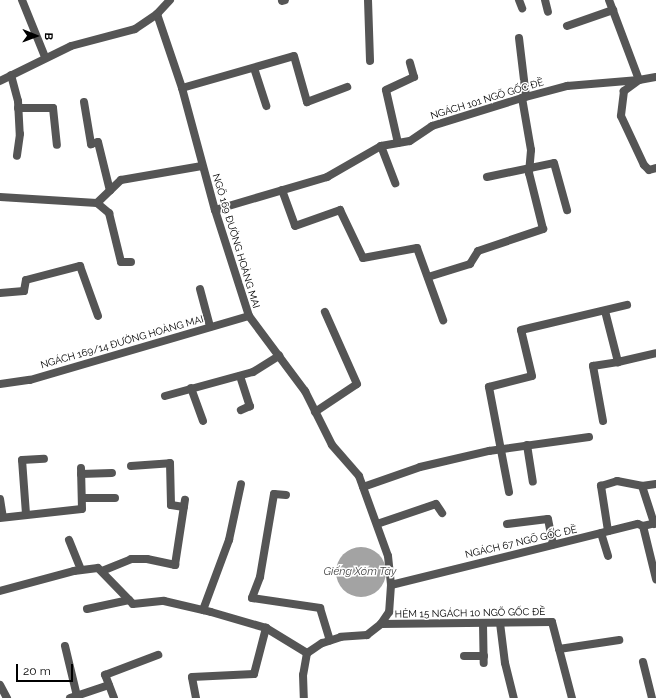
<!DOCTYPE html>
<html>
<head>
<meta charset="utf-8">
<style>
	body { margin:0 }
	#map { position:relative; width:656px; height:698px; overflow:hidden; background:#fff; font-family:Raleway,sans-serif }
	div>[style] { position:absolute }
	[style*='--x'] { left:calc(var(--x)*1px); top:calc(var(--y)*1px); width:calc(var(--w)*1px); rotate:calc(var(--a)*1deg) }
	.water>* { inset:0; background:#a3a3a3 }
	.round { border-radius:50% }
	.lane>* { height:8px; margin:-4px; padding:0 4px; transform-origin:4px; border-radius:4px; background:#555 }
	.street>* { height:8px; margin:-4px; padding:0 4px; transform-origin:4px; border-radius:4px; background:#555 }
	span { translate:-50% -50%; white-space:nowrap; text-align:center; line-height:1.15; -webkit-text-stroke:3px #fff; paint-order:stroke }
	.street-label { font-size:10px; color:#000 }
	.water-label { font-size:11px; color:#444; font-style:italic }
	.north { position:absolute; left:16px; top:16px; width:40px; height:40px; -webkit-text-stroke:3px #fff; paint-order:stroke; rotate:91deg; font-size:11px; font-weight:700; line-height:16px; text-align:center; color:#000 }
	.north::after { content:''; display:block; margin:auto; width:14px; height:18px; background:#000; clip-path:polygon(50% 0,100% 100%,50% 72%,0 100%) }
	.scale { position:absolute; left:16px; top:664px; width:57px; height:18px; box-sizing:border-box; border:2px solid #000; border-top:0; padding-left:5px; font-size:12px; line-height:14px; white-space:nowrap; color:#000; -webkit-text-stroke:3px #fff; paint-order:stroke }
</style>
</head>
<body>
<div id="map">
	<div class="water">
		<i class="round" style="left:336px;top:547px;width:50px;height:50px"></i>
	</div>
	<div class="lane">
		<i style="--x:22;--y:0;--w:61;--a:68"></i>
		<i style="--x:368;--y:0;--w:61;--a:88.1"></i>
		<i style="--x:519;--y:0;--w:9;--a:69"></i>
		<i style="--x:545;--y:0;--w:12;--a:76"></i>
		<i style="--x:609;--y:0;--w:85;--a:69.4"></i>
		<i style="--x:639;--y:80;--w:17;--a:-10"></i>
		<i style="--x:282;--y:1;--w:3;--a:-18"></i>
		<i style="--x:157;--y:14;--w:78;--a:71.3"></i>
		<i style="--x:182;--y:88;--w:126;--a:74.9"></i>
		<i style="--x:215;--y:210;--w:111;--a:72.2"></i>
		<i style="--x:249;--y:316;--w:94;--a:53.3"></i>
		<i style="--x:305;--y:391;--w:60;--a:63.4"></i>
		<i style="--x:332;--y:445;--w:41;--a:48.9"></i>
		<i style="--x:359;--y:476;--w:85;--a:70.1"></i>
		<i style="--x:388;--y:556;--w:29;--a:84"></i>
		<i style="--x:391;--y:585;--w:27;--a:94"></i>
		<i style="--x:389;--y:612;--w:14;--a:124"></i>
		<i style="--x:381;--y:624;--w:18;--a:142"></i>
		<i style="--x:367;--y:635;--w:26;--a:176"></i>
		<i style="--x:341;--y:637;--w:20;--a:162"></i>
		<i style="--x:322;--y:643;--w:18;--a:146"></i>
		<i style="--x:307;--y:653;--w:22;--a:100"></i>
		<i style="--x:303;--y:675;--w:23;--a:88"></i>
		<i style="--x:567;--y:26;--w:49;--a:-19.2"></i>
		<i style="--x:519;--y:38;--w:59;--a:83.2"></i>
		<i style="--x:254;--y:68;--w:40;--a:72"></i>
		<i style="--x:11;--y:75;--w:27;--a:75"></i>
		<i style="--x:18;--y:101;--w:33;--a:87"></i>
		<i style="--x:20;--y:134;--w:22;--a:98"></i>
		<i style="--x:639;--y:80;--w:19;--a:144"></i>
		<i style="--x:624;--y:91;--w:25;--a:97"></i>
		<i style="--x:621;--y:116;--w:54;--a:64.9"></i>
		<i style="--x:644;--y:165;--w:7;--a:45"></i>
		<i style="--x:649;--y:170;--w:7;--a:-16"></i>
		<i style="--x:182;--y:88;--w:116;--a:-15.9"></i>
		<i style="--x:294;--y:56;--w:48;--a:74.2"></i>
		<i style="--x:307;--y:102;--w:43;--a:-20.6"></i>
		<i style="--x:84;--y:102;--w:43;--a:80.5"></i>
		<i style="--x:91;--y:144;--w:7;--a:-16"></i>
		<i style="--x:98;--y:142;--w:50;--a:76.2"></i>
		<i style="--x:18;--y:108;--w:35;--a:0"></i>
		<i style="--x:53;--y:108;--w:37;--a:84"></i>
		<i style="--x:398;--y:143;--w:54;--a:-102.8"></i>
		<i style="--x:386;--y:90;--w:31;--a:-25"></i>
		<i style="--x:414;--y:77;--w:15;--a:-106"></i>
		<i style="--x:381;--y:146;--w:40;--a:69"></i>
		<i style="--x:487;--y:177;--w:68;--a:-11.8"></i>
		<i style="--x:554;--y:163;--w:49;--a:74.5"></i>
		<i style="--x:282;--y:190;--w:38;--a:70"></i>
		<i style="--x:295;--y:226;--w:48;--a:-19.6"></i>
		<i style="--x:340;--y:210;--w:53;--a:64.4"></i>
		<i style="--x:363;--y:258;--w:55;--a:-10.5"></i>
		<i style="--x:417;--y:248;--w:77;--a:70.1"></i>
		<i style="--x:0;--y:197;--w:97;--a:3.5"></i>
		<i style="--x:97;--y:203;--w:33;--a:-44"></i>
		<i style="--x:121;--y:180;--w:82;--a:-9.8"></i>
		<i style="--x:97;--y:203;--w:16;--a:40"></i>
		<i style="--x:109;--y:213;--w:50;--a:76.2"></i>
		<i style="--x:121;--y:262;--w:10;--a:0"></i>
		<i style="--x:215;--y:210;--w:117;--a:-16.4"></i>
		<i style="--x:327;--y:177;--w:62;--a:-29.9"></i>
		<i style="--x:381;--y:146;--w:29;--a:-10"></i>
		<i style="--x:410;--y:141;--w:27;--a:-34"></i>
		<i style="--x:432;--y:126;--w:94;--a:-17.3"></i>
		<i style="--x:522;--y:98;--w:47;--a:-14.9"></i>
		<i style="--x:567;--y:86;--w:72;--a:-4.8"></i>
		<i style="--x:428;--y:277;--w:44;--a:-17.2"></i>
		<i style="--x:470;--y:264;--w:15;--a:-58"></i>
		<i style="--x:478;--y:251;--w:69;--a:-18.7"></i>
		<i style="--x:543;--y:229;--w:58;--a:-104"></i>
		<i style="--x:529;--y:173;--w:23;--a:-85"></i>
		<i style="--x:531;--y:150;--w:53;--a:-99.8"></i>
		<i style="--x:200;--y:289;--w:39;--a:75"></i>
		<i style="--x:0;--y:293;--w:24;--a:-5"></i>
		<i style="--x:24;--y:291;--w:11;--a:-80"></i>
		<i style="--x:26;--y:280;--w:56;--a:-14.5"></i>
		<i style="--x:80;--y:266;--w:53;--a:70.2"></i>
		<i style="--x:605;--y:311;--w:53;--a:75.7"></i>
		<i style="--x:618;--y:362;--w:39;--a:-13"></i>
		<i style="--x:240;--y:376;--w:32;--a:72"></i>
		<i style="--x:250;--y:406;--w:10;--a:156"></i>
		<i style="--x:0;--y:384;--w:30;--a:-8"></i>
		<i style="--x:30;--y:380;--w:228;--a:-16.3"></i>
		<i style="--x:191;--y:388;--w:35;--a:70"></i>
		<i style="--x:165;--y:396;--w:91;--a:-15.3"></i>
		<i style="--x:253;--y:372;--w:31;--a:-32"></i>
		<i style="--x:315;--y:412;--w:50;--a:-33.7"></i>
		<i style="--x:357;--y:384;--w:79;--a:-114"></i>
		<i style="--x:603;--y:421;--w:56;--a:-100.3"></i>
		<i style="--x:593;--y:366;--w:25;--a:-9"></i>
		<i style="--x:527;--y:445;--w:37;--a:81"></i>
		<i style="--x:131;--y:466;--w:39;--a:-4"></i>
		<i style="--x:170;--y:463;--w:42;--a:88.6"></i>
		<i style="--x:171;--y:505;--w:13;--a:9"></i>
		<i style="--x:81;--y:474;--w:31;--a:-2"></i>
		<i style="--x:642;--y:486;--w:40;--a:72"></i>
		<i style="--x:363;--y:487;--w:60;--a:-19.3"></i>
		<i style="--x:420;--y:467;--w:71;--a:-13.1"></i>
		<i style="--x:489;--y:451;--w:101;--a:-8"></i>
		<i style="--x:509;--y:492;--w:107;--a:-100.8"></i>
		<i style="--x:489;--y:387;--w:44;--a:-14.3"></i>
		<i style="--x:532;--y:376;--w:47;--a:-103.4"></i>
		<i style="--x:521;--y:330;--w:109;--a:-13.3"></i>
		<i style="--x:286;--y:495;--w:12;--a:-175"></i>
		<i style="--x:274;--y:494;--w:84;--a:99.6"></i>
		<i style="--x:260;--y:577;--w:22;--a:111"></i>
		<i style="--x:252;--y:598;--w:69;--a:8.4"></i>
		<i style="--x:320;--y:608;--w:34;--a:73"></i>
		<i style="--x:82;--y:498;--w:33;--a:0"></i>
		<i style="--x:0;--y:499;--w:18;--a:81"></i>
		<i style="--x:26;--y:514;--w:54;--a:-94.2"></i>
		<i style="--x:22;--y:460;--w:22;--a:-3"></i>
		<i style="--x:0;--y:518;--w:82;--a:-6.3"></i>
		<i style="--x:82;--y:509;--w:41;--a:-91.4"></i>
		<i style="--x:377;--y:524;--w:62;--a:-18.7"></i>
		<i style="--x:436;--y:504;--w:11;--a:56"></i>
		<i style="--x:507;--y:524;--w:41;--a:-7"></i>
		<i style="--x:548;--y:519;--w:26;--a:79"></i>
		<i style="--x:643;--y:526;--w:55;--a:76.2"></i>
		<i style="--x:608;--y:531;--w:46;--a:-98.8"></i>
		<i style="--x:601;--y:486;--w:17;--a:-17"></i>
		<i style="--x:617;--y:481;--w:25;--a:11"></i>
		<i style="--x:642;--y:486;--w:14;--a:-8"></i>
		<i style="--x:601;--y:533;--w:24;--a:73"></i>
		<i style="--x:69;--y:540;--w:32;--a:68"></i>
		<i style="--x:102;--y:571;--w:31;--a:-22"></i>
		<i style="--x:131;--y:559;--w:16;--a:0"></i>
		<i style="--x:147;--y:559;--w:29;--a:12"></i>
		<i style="--x:175;--y:565;--w:66;--a:-81.3"></i>
		<i style="--x:391;--y:585;--w:254;--a:-13.9"></i>
		<i style="--x:638;--y:524;--w:5;--a:22"></i>
		<i style="--x:643;--y:526;--w:13;--a:-13"></i>
		<i style="--x:0;--y:591;--w:77;--a:-15.1"></i>
		<i style="--x:74;--y:571;--w:24;--a:-7"></i>
		<i style="--x:98;--y:568;--w:50;--a:45.8"></i>
		<i style="--x:133;--y:604;--w:31;--a:-6"></i>
		<i style="--x:164;--y:601;--w:48;--a:13.2"></i>
		<i style="--x:211;--y:612;--w:57;--a:16.2"></i>
		<i style="--x:266;--y:628;--w:48;--a:31.4"></i>
		<i style="--x:87;--y:609;--w:43;--a:-12.1"></i>
		<i style="--x:203;--y:610;--w:75;--a:-69.6"></i>
		<i style="--x:229;--y:540;--w:57;--a:-77.9"></i>
		<i style="--x:500;--y:623;--w:40;--a:82.9"></i>
		<i style="--x:505;--y:663;--w:36;--a:76"></i>
		<i style="--x:381;--y:624;--w:171;--a:-0.7"></i>
		<i style="--x:552;--y:622;--w:79;--a:75.3"></i>
		<i style="--x:483;--y:624;--w:39;--a:89"></i>
		<i style="--x:65;--y:646;--w:51;--a:76.5"></i>
		<i style="--x:559;--y:649;--w:61;--a:-8.5"></i>
		<i style="--x:464;--y:656;--w:20;--a:0"></i>
		<i style="--x:643;--y:662;--w:37;--a:76"></i>
		<i style="--x:0;--y:685;--w:15;--a:62"></i>
		<i style="--x:70;--y:698;--w:41;--a:-18.4"></i>
		<i style="--x:114;--y:698;--w:25;--a:-111"></i>
		<i style="--x:105;--y:675;--w:57;--a:-20.7"></i>
		<i style="--x:196;--y:698;--w:21;--a:-101"></i>
		<i style="--x:192;--y:677;--w:62;--a:-2.8"></i>
		<i style="--x:254;--y:674;--w:48;--a:-75.4"></i>
	</div>
	<div class="street">
		<i style="--x:0;--y:81;--w:79;--a:-26.2"></i>
		<i style="--x:71;--y:46;--w:66;--a:-14.9"></i>
		<i style="--x:135;--y:29;--w:27;--a:-34"></i>
		<i style="--x:157;--y:14;--w:19;--a:-47"></i>
	</div>
	<div class="street-label">
		<span style="left:487px;top:99px;rotate:-17deg">NGÁCH 101 NGÕ GỐC ĐỀ</span>
		<span style="left:236px;top:241px;rotate:73deg">NGÕ 169 ĐƯỜNG HOÀNG MAI</span>
		<span style="left:122px;top:342px;rotate:-16deg">NGÁCH 169/14 ĐƯỜNG HOÀNG MAI</span>
		<span style="left:521px;top:542px;rotate:-13deg">NGÁCH 67 NGÕ GỐC ĐỀ</span>
		<span style="left:470px;top:613px;rotate:-1deg">HẺM 15 NGÁCH 10 NGÕ GỐC ĐỀ</span>
	</div>
	<div class="water-label">
		<span style="left:360px;top:572px">Giếng Xóm Tây</span>
	</div>
	<div class="north">B</div>
	<div class="scale">20 m</div>
</div>
</body>
</html>
